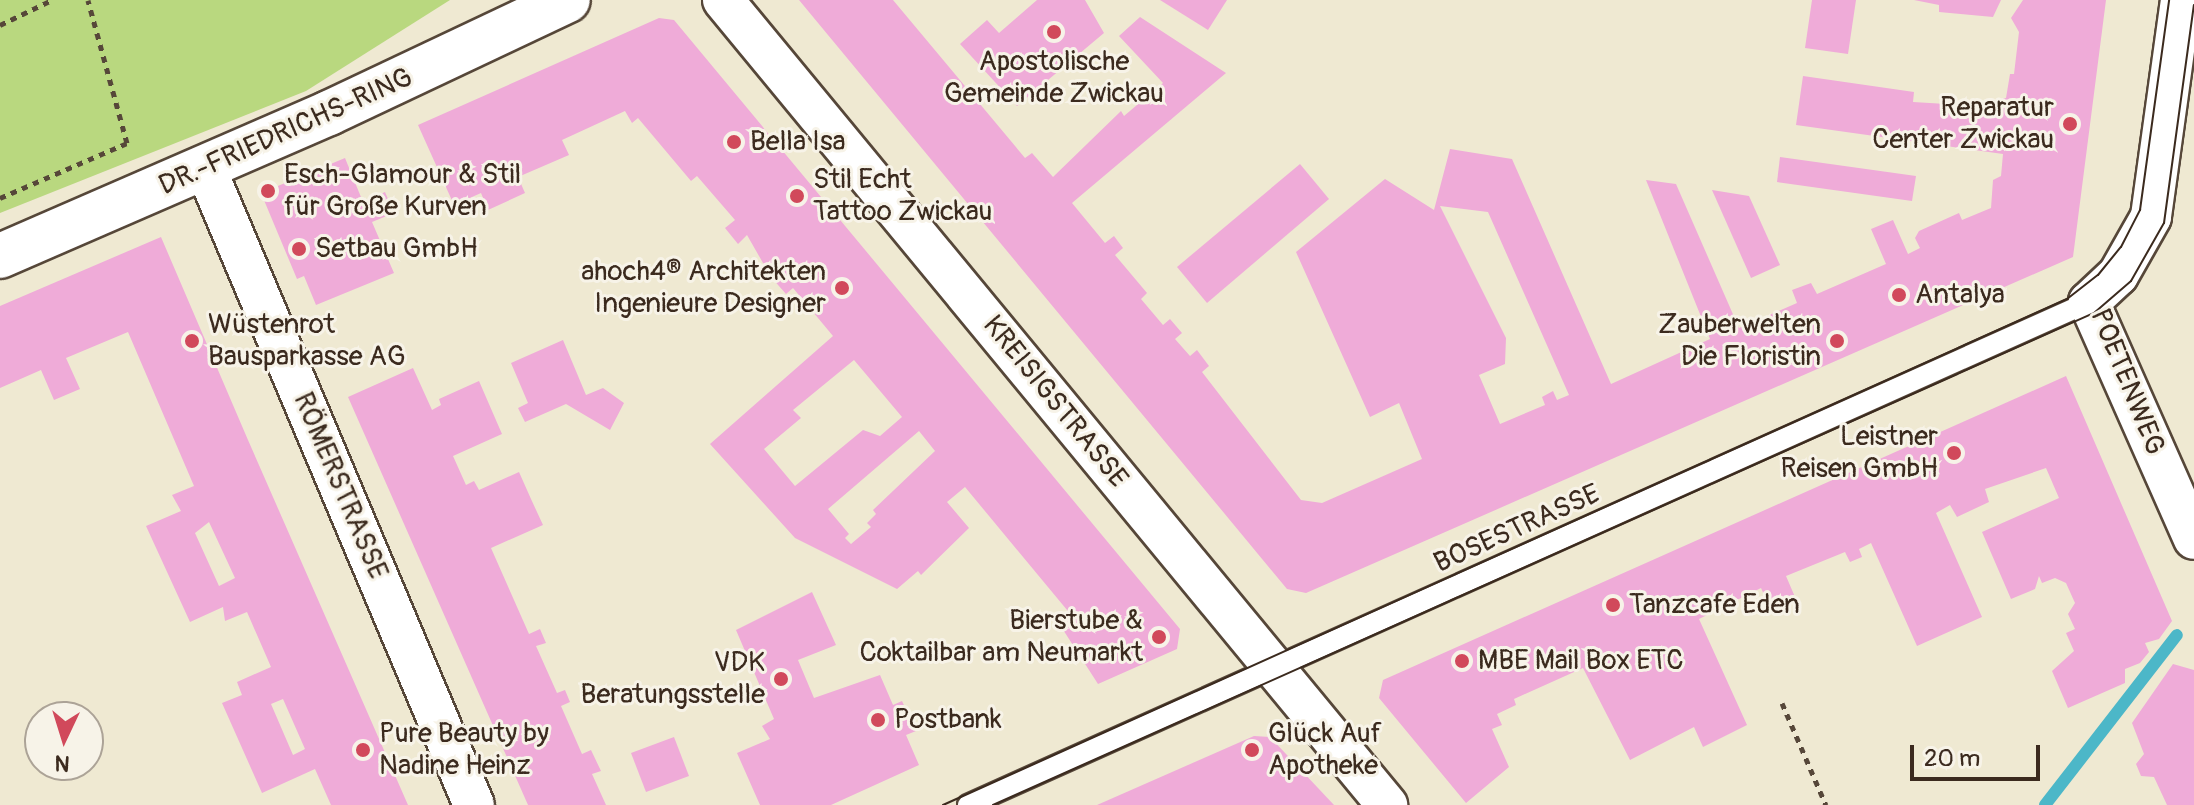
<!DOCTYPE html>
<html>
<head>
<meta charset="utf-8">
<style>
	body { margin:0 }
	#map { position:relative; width:2194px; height:805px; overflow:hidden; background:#efe9d2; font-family:Pangolin,sans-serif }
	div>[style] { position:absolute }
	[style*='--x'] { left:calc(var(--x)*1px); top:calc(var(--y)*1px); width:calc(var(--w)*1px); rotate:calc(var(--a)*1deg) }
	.green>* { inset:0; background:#b9d87f }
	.stream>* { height:12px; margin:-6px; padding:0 6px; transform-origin:6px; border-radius:6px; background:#4cb7c8 }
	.building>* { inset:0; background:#efabd8 }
	.path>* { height:5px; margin-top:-2.5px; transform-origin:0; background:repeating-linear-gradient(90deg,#564739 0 6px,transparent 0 12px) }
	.roads { filter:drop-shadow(2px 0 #564739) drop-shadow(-2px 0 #564739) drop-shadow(0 2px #564739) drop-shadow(0 -2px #564739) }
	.service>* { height:20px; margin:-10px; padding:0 10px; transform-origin:10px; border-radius:10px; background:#fff }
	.minor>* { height:40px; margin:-20px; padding:0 20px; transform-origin:20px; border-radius:20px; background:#fff }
	.secondary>* { height:44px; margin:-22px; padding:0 22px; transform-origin:22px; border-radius:22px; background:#fff }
	.tram>* { height:2px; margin:-1px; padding:0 1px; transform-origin:1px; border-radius:1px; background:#3b2a1e }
	.dots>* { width:22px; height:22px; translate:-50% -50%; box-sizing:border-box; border:4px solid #f7f3e8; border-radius:50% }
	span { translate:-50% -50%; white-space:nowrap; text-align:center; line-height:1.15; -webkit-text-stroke:6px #f7f3e8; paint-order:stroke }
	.poi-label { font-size:28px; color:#3b2a1e }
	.right { translate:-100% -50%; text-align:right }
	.left { translate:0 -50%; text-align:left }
	.street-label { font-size:28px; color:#3b2a1e }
	.north { position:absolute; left:24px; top:701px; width:80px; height:80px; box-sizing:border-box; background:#f7f3e8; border:2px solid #aca397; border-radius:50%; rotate:184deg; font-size:22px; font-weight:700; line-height:32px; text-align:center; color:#3b2a1e }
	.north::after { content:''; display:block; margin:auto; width:28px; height:36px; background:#d1495b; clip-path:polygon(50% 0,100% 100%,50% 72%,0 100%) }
	.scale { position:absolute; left:1910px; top:745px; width:130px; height:36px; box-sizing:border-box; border:4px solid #3b2a1e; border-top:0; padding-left:10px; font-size:24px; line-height:28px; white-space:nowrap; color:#3b2a1e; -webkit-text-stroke:6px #f7f3e8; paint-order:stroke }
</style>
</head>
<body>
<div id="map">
	<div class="green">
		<i style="clip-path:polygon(0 0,450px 0,306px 91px,0 213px)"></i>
	</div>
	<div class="stream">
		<i style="--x:2045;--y:805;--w:215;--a:-52.2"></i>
	</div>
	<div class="building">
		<i style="clip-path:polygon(evenodd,799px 0,893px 0,1025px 158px,1032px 153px,1053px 177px,1121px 111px,1124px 116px,1163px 83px,1119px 36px,1140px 17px,1226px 73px,1072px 203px,1105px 243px,1114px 236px,1123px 248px,1115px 255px,1147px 293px,1141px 299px,1163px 325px,1170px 319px,1182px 333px,1175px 339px,1190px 356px,1197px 350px,1209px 366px,1202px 372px,1301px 500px,1322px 503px,1422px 459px,1399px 403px,1370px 417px,1296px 252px,1385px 179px,1434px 210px,1450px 149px,1512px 159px,1611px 384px,1710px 339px,1646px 180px,1676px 184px,1739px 328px,1797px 303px,1792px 290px,1811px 283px,1817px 294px,1886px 264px,1871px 229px,1893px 220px,1908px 254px,1920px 248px,1915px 238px,1919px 231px,1959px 213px,1962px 220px,1991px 208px,1993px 180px,2001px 176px,2003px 154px,1796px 125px,1803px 76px,1914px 92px,1913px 102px,1996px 107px,1996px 100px,2006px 98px,2010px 74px,2014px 74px,2019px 32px,2011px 18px,2023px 0,2106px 0,2073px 257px,1306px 593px,1287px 589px,799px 0,1440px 206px,1488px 212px,1569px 395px,1557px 400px,1553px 391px,1542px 397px,1545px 405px,1500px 424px,1479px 375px,1505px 364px,1506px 338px,1440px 206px)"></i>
		<i style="clip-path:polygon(1037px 0,1085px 0,1104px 33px,1017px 106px,960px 44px,987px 20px,999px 33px)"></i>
		<i style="clip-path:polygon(1160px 0,1227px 0,1208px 30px)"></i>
		<i style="clip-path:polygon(1812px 0,1856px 0,1848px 54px,1805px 48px)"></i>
		<i style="clip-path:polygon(1914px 0,2001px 0,1993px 17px,1939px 12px,1939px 5px)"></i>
		<i style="clip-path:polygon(evenodd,659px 18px,674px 20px,1180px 629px,1177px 649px,1098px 684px,1060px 625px,1072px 616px,965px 487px,947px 502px,969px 528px,921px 575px,918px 571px,897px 589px,795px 538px,710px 444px,833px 336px,793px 288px,786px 294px,771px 277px,747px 235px,738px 244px,725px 228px,735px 220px,697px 176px,691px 181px,638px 118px,632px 123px,625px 111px,562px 140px,569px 155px,518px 177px,525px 193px,488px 210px,481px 193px,454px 205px,418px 125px,659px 18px,854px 360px,902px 417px,880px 436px,863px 430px,795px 486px,764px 449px,801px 418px,793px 410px,854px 360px,659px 18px,919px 431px,935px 451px,873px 510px,876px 514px,867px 523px,871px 527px,851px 544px,845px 538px,849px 534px,828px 509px,919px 431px)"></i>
		<i style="clip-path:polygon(1780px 157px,1916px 176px,1912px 201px,1777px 182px)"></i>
		<i style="clip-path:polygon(345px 158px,363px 202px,385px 192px,394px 213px,372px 222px,394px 273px,316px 305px,304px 276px,297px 279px,261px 193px)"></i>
		<i style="clip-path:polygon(1300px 164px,1329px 199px,1207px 303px,1177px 267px)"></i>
		<i style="clip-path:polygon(1712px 190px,1749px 196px,1780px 265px,1751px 278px)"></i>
		<i style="clip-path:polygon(evenodd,161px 237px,248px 440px,408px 805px,331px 805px,315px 769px,262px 793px,222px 703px,242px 695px,237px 682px,271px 667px,247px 612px,225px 621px,223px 607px,190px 622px,146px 526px,181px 511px,172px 495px,194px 486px,128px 332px,66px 358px,80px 389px,54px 400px,41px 370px,0 388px,0 306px,161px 237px,209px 522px,235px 578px,219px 586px,195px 533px,209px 522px,161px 237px,283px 699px,305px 749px,293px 755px,271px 704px,283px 699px)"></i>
		<i style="clip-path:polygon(563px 340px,586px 395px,603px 388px,624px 403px,610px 430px,566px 404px,525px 422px,518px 408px,528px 403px,511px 363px)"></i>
		<i style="clip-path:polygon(413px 368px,432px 410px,441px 405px,439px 399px,479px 381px,502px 434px,453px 456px,466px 485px,474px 481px,479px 490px,519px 472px,531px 499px,543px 525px,491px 548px,529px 634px,540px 629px,546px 643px,536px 646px,557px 693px,565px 690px,570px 702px,561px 706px,582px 754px,591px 750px,601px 771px,592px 774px,606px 805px,528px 805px,348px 397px)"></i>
		<i style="clip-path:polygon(2066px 376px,2172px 621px,2159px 639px,2145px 643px,2149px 652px,2140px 663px,2125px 669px,2125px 683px,2068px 708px,2052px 671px,2074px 651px,2066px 633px,2075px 629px,2068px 614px,2075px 603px,2066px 583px,2055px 578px,2042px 583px,2039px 576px,2035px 589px,2011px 599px,1982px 532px,2059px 498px,2046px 468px,1985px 489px,1989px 502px,1957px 517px,1950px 505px,1936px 513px,1982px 617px,1917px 646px,1871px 543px,1859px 549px,1862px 557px,1850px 562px,1845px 552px,1786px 576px,1795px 597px,1770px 608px,1761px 588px,1699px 619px,1747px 725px,1703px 747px,1694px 727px,1630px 760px,1583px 668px,1514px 699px,1516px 705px,1497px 714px,1502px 725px,1492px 729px,1509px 767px,1466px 803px,1379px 698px,1383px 680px)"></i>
		<i style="clip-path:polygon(812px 592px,836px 645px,798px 660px,814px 698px,880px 675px,893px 705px,902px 701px,916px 731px,906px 735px,919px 765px,831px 805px,760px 805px,737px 753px,770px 739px,762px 726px,774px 719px,736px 630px)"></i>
		<i style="clip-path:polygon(2173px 664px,2194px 670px,2194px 805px,2167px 805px,2154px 777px,2141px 776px,2136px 764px,2144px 754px,2132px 723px)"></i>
		<i style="clip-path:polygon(1254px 736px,1270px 737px,1334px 805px,1097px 805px)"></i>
		<i style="clip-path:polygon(674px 737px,689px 776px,646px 792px,631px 753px)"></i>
	</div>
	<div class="path">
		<i style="--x:0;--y:25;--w:58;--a:-25.7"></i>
		<i style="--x:0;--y:198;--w:138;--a:-23.4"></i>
		<i style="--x:127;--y:143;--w:148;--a:-105.3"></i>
		<i style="--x:1782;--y:703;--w:111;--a:66.7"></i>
	</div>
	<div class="roads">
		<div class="service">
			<i style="--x:968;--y:805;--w:1229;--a:-24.17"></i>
		</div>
		<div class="minor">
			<i style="--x:723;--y:0;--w:1044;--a:50.48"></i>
			<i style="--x:2181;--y:0;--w:219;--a:97.9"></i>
			<i style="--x:2151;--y:217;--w:67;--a:119.6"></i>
			<i style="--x:2118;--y:275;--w:40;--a:137"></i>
			<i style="--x:2089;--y:302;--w:259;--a:66.1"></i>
			<i style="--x:205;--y:167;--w:692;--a:67.14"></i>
		</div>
		<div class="secondary">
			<i style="--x:0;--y:256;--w:359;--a:-23.5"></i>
			<i style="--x:329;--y:113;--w:264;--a:-25.3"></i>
		</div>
	</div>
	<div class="tram">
		<i style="--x:943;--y:805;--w:1233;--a:-24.24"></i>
		<i style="--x:2067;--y:299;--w:39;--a:-38"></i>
		<i style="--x:2098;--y:275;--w:36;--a:-51"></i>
		<i style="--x:2121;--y:247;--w:42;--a:-62.8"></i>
		<i style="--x:2140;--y:210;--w:212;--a:-82.1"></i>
		<i style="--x:993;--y:805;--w:1206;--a:-24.08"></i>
		<i style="--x:2094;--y:313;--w:49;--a:-40.9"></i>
		<i style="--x:2131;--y:281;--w:67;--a:-60.4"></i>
		<i style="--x:2164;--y:223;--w:220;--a:-82.2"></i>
	</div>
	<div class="dots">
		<i style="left:1054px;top:32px;background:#d1495b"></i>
		<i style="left:2070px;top:124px;background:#d1495b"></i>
		<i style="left:734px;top:142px;background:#d1495b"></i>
		<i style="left:268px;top:191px;background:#d1495b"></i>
		<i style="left:797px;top:196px;background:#d1495b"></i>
		<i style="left:299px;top:249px;background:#d1495b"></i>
		<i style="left:842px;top:288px;background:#d1495b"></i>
		<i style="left:1899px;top:295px;background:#d1495b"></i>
		<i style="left:192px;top:341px;background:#d1495b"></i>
		<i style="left:1837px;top:341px;background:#d1495b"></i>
		<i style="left:1954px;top:453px;background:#d1495b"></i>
		<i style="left:1613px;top:605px;background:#d1495b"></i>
		<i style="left:1159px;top:637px;background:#d1495b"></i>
		<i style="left:1462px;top:661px;background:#d1495b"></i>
		<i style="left:781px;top:679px;background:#d1495b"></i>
		<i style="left:878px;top:720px;background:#d1495b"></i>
		<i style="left:363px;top:750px;background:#d1495b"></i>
		<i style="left:1252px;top:750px;background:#d1495b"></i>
	</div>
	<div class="poi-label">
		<span style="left:1054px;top:78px">Apostolische<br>Gemeinde Zwickau</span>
		<span class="right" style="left:2054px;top:124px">Reparatur<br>Center Zwickau</span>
		<span class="left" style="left:750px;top:142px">Bella Isa</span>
		<span class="left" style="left:284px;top:191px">Esch-Glamour &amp; Stil<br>für Große Kurven</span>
		<span class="left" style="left:813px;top:196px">Stil Echt<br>Tattoo Zwickau</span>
		<span class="left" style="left:315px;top:249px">Setbau GmbH</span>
		<span class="right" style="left:826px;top:288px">ahoch4® Architekten<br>Ingenieure Designer</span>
		<span class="left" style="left:1915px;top:295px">Antalya</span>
		<span class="left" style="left:208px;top:341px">Wüstenrot<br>Bausparkasse AG</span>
		<span class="right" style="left:1821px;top:341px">Zauberwelten<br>Die Floristin</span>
		<span class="right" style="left:1938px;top:453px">Leistner<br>Reisen GmbH</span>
		<span class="left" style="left:1629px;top:605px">Tanzcafe Eden</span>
		<span class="right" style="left:1143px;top:637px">Bierstube &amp;<br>Coktailbar am Neumarkt</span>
		<span class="left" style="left:1478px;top:661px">MBE Mail Box ETC</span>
		<span class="right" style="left:765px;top:679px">VDK<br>Beratungsstelle</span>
		<span class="left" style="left:894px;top:720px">Postbank</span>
		<span class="left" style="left:379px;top:750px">Pure Beauty by<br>Nadine Heinz</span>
		<span class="left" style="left:1268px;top:750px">Glück Auf<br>Apotheke</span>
	</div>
	<div class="street-label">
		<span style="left:286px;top:132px;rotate:-24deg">DR.-FRIEDRICHS-RING</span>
		<span style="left:2127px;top:382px;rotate:68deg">POETENWEG</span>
		<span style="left:1055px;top:402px;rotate:51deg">KREISIGSTRASSE</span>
		<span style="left:340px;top:486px;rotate:67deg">RÖMERSTRASSE</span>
		<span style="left:1517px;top:529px;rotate:-24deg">BOSESTRASSE</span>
	</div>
	<div class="north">N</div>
	<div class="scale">20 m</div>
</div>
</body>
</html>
